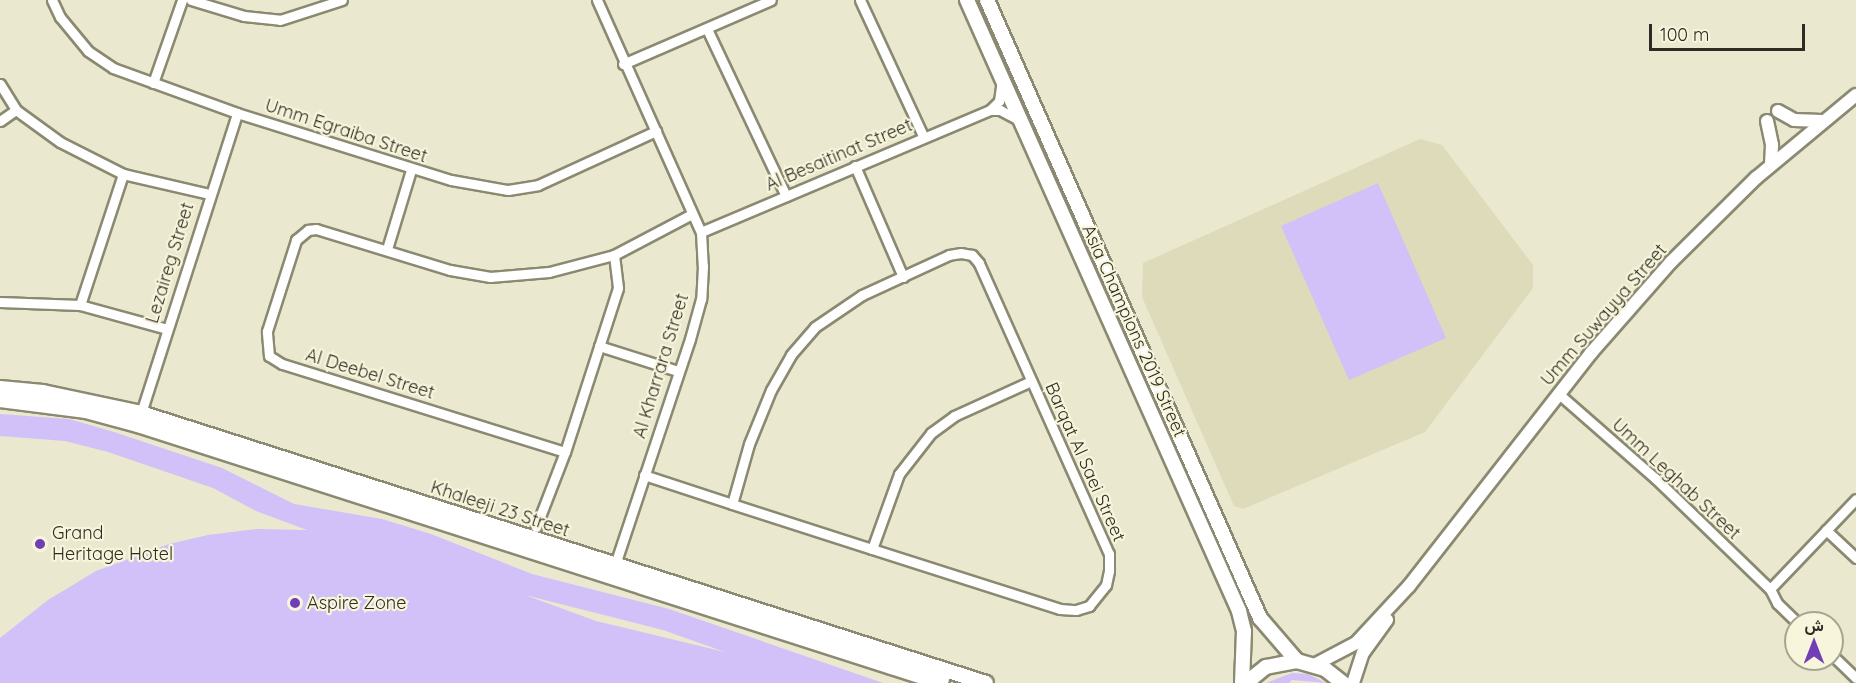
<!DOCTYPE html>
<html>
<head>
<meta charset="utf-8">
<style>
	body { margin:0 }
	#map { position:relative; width:1856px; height:683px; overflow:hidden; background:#eae8ce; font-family:Quicksand,Vazirmatn,sans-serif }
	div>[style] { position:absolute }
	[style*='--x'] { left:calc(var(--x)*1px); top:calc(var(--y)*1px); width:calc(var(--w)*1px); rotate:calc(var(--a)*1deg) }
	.built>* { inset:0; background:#dedbba }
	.green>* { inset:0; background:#d2c0f9 }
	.roads { filter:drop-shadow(2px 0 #8b8971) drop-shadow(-2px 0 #8b8971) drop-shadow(0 2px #8b8971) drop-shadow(0 -2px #8b8971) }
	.minor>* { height:9px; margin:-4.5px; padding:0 4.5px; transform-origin:4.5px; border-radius:4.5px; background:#fff }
	.tertiary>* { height:12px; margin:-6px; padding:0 6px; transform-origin:6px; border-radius:6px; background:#fff }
	.secondary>* { height:14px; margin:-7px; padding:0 7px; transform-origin:7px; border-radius:7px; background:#fff }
	.dots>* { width:16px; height:16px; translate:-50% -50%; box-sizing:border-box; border:3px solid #f7f5db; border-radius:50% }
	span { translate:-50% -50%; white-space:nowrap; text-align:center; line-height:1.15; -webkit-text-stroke:4.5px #f7f5db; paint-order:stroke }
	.street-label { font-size:18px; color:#2d2c23 }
	.poi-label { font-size:18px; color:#2d2c23 }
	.left { translate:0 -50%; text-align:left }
	.north { position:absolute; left:1784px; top:611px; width:60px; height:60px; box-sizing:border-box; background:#f7f5db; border:2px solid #a6a591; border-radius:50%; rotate:0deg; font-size:16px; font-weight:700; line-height:24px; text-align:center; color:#2d2c23 }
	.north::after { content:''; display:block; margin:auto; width:21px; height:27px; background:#723eb5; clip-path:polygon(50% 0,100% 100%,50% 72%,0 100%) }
	.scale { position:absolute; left:1649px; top:24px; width:156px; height:27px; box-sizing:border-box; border:3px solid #2d2c23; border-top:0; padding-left:8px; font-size:18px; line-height:21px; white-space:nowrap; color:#2d2c23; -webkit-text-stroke:4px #f7f5db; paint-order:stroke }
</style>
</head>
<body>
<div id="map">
	<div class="built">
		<i style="clip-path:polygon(1420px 139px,1442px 145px,1533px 265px,1533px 288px,1425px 432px,1243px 509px,1234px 506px,1142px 297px,1143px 263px)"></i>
	</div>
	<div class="green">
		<i style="clip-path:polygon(1378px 183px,1446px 338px,1349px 380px,1281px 226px)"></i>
		<i style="clip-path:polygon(evenodd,0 414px,69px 419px,114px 432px,222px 468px,294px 504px,382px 519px,431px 534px,532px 574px,669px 609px,883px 683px,0 683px,0 638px,48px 600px,96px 571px,169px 544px,208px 535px,256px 529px,307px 530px,256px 511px,213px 488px,108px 452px,65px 441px,0 436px,0 414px,525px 595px,663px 630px,725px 652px,596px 621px,525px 595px)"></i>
		<i style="clip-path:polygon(1292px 673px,1308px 674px,1326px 683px,1292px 680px,1289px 683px,1266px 683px)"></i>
	</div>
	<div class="roads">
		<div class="minor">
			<i style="--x:52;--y:0;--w:19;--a:65"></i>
			<i style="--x:60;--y:17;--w:44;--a:50.5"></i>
			<i style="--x:88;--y:51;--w:30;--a:34"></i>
			<i style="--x:113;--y:68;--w:132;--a:19.9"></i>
			<i style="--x:237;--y:113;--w:224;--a:17.4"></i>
			<i style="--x:451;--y:180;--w:58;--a:10"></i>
			<i style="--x:508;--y:190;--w:30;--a:-9"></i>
			<i style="--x:538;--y:185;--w:130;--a:-24.6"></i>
			<i style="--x:191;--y:0;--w:55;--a:16.8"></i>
			<i style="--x:244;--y:16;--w:36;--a:6"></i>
			<i style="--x:280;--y:20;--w:65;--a:-17.9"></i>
			<i style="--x:597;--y:0;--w:254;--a:65.9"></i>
			<i style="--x:701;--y:232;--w:34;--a:87"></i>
			<i style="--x:703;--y:266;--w:33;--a:93"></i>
			<i style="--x:701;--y:299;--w:41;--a:105.4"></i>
			<i style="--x:690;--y:339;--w:240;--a:108.4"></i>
			<i style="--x:860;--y:0;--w:150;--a:65.1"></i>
			<i style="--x:707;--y:29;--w:185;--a:64.7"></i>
			<i style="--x:623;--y:64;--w:161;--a:-23.4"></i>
			<i style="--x:153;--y:83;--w:88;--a:-70.7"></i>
			<i style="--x:0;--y:84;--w:31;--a:58"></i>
			<i style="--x:16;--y:110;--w:54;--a:36"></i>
			<i style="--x:60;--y:142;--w:71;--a:26.9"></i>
			<i style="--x:123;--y:174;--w:88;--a:13.1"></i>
			<i style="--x:990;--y:110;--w:13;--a:-45"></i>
			<i style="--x:999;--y:101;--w:21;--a:-82"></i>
			<i style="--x:0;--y:121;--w:19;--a:-35"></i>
			<i style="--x:855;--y:166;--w:121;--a:66.6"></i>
			<i style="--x:316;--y:229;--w:140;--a:17"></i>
			<i style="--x:450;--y:270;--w:41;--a:9.9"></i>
			<i style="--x:490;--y:277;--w:59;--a:-4.8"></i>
			<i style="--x:549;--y:272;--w:67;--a:-14.7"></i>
			<i style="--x:614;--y:255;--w:33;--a:83"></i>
			<i style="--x:618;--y:288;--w:172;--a:107.9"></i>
			<i style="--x:565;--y:452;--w:296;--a:-162.7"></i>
			<i style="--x:282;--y:364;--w:15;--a:-148"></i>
			<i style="--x:269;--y:356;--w:25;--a:-95"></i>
			<i style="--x:267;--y:331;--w:96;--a:-72.3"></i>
			<i style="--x:296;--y:240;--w:16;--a:-40"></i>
			<i style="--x:308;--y:230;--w:8;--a:-7"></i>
			<i style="--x:701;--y:232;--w:314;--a:-22.9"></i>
			<i style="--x:990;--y:110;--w:10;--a:0"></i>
			<i style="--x:1000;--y:110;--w:21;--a:28"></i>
			<i style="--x:387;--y:249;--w:83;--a:-73.1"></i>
			<i style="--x:614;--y:255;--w:88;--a:-27.7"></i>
			<i style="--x:0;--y:302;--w:80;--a:2.1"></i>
			<i style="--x:80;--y:305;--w:90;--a:15.4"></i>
			<i style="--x:80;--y:305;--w:138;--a:-71.8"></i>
			<i style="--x:599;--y:346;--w:83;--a:17.6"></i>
			<i style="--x:1559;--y:394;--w:128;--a:41.2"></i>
			<i style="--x:1655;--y:478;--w:160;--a:44"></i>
			<i style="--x:1770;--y:589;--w:16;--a:63"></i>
			<i style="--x:1777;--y:603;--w:29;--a:44"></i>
			<i style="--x:140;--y:416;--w:318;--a:-72.2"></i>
			<i style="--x:644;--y:475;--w:93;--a:18.2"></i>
			<i style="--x:732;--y:504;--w:147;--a:17.8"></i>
			<i style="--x:872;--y:549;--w:197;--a:17.7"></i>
			<i style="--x:1060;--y:609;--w:16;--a:4"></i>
			<i style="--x:1076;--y:610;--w:14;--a:-17"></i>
			<i style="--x:1089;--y:606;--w:27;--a:-51"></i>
			<i style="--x:1106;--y:585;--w:14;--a:-78"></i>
			<i style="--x:1109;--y:571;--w:17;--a:-90"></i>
			<i style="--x:1109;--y:554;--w:319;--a:-114.1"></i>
			<i style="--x:979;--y:263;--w:11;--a:-131"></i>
			<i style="--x:972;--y:255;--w:11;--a:-170"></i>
			<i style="--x:961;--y:253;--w:12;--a:171"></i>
			<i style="--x:949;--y:255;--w:96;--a:155.3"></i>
			<i style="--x:862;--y:295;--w:57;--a:145.8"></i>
			<i style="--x:815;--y:327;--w:37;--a:131"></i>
			<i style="--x:791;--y:355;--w:40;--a:119.7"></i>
			<i style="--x:771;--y:390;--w:58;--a:112.2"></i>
			<i style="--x:749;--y:444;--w:62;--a:105.8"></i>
			<i style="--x:536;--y:527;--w:80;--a:-68.9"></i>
			<i style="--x:1826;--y:530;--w:41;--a:43"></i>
			<i style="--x:872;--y:549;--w:80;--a:-70.2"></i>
			<i style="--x:899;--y:474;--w:52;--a:-52"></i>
			<i style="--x:931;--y:433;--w:29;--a:-36"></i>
			<i style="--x:954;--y:416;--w:85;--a:-24.4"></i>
			<i style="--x:1770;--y:589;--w:124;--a:-46.3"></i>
			<i style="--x:1832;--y:655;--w:33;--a:44"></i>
		</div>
		<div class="tertiary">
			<i style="--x:1778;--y:111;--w:18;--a:29"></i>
			<i style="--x:1794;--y:120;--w:28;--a:2"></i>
			<i style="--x:1767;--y:121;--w:25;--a:78"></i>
			<i style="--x:1772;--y:145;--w:19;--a:93"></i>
			<i style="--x:1316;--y:664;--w:45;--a:-27.7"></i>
			<i style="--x:1356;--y:643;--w:78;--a:-47.1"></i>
			<i style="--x:1409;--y:586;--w:296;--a:-52"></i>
			<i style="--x:1591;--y:353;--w:121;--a:-48.7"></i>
			<i style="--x:1671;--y:262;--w:120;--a:-44.7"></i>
			<i style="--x:1756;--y:178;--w:130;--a:-39.7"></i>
			<i style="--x:1353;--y:683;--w:32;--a:-72"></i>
			<i style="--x:1363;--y:653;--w:41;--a:-54"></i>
		</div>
		<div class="secondary">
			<i style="--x:967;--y:0;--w:669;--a:66"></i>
			<i style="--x:1239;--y:611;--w:21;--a:76"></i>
			<i style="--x:1244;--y:631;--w:52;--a:92.2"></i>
			<i style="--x:987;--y:0;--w:676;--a:66.17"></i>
			<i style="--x:1260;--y:618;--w:57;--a:49.3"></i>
			<i style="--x:0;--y:388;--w:43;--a:5.3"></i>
			<i style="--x:43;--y:392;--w:100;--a:12.1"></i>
			<i style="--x:141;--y:413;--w:887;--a:17.72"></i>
			<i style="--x:0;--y:400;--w:87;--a:7.3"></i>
			<i style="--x:86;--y:411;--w:54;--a:15.1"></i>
			<i style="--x:138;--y:425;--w:843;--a:17.81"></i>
			<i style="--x:941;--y:683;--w:13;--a:-77"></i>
			<i style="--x:1246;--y:683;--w:26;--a:-39"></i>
			<i style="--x:1266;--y:667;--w:32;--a:-11"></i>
			<i style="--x:1297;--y:661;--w:29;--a:16"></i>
			<i style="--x:1325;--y:669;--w:23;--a:38"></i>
		</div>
	</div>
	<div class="dots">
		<i style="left:40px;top:544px;background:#723eb5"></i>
		<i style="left:295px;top:603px;background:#723eb5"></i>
	</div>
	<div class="street-label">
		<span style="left:346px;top:131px;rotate:18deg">Umm Egraiba Street</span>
		<span style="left:839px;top:155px;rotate:-23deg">Al Besaitinat Street</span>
		<span style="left:170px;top:263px;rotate:-73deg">Lezaireg Street</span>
		<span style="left:1604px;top:315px;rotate:-49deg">Umm Suwayya Street</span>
		<span style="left:1134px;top:331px;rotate:66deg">Asia Champions 2019 Street</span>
		<span style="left:661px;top:366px;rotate:-73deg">Al Kharrara Street</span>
		<span style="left:370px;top:374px;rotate:17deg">Al Deebel Street</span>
		<span style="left:1085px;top:462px;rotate:66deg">Barqat Al Saei Street</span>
		<span style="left:1676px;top:479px;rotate:43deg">Umm Leghab Street</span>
		<span style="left:500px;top:509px;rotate:18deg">Khaleeji 23 Street</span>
	</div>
	<div class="poi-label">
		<span class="left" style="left:52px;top:544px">Grand<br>Heritage Hotel</span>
		<span class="left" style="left:307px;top:603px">Aspire Zone</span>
	</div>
	<div class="north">ش</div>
	<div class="scale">100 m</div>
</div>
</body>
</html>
